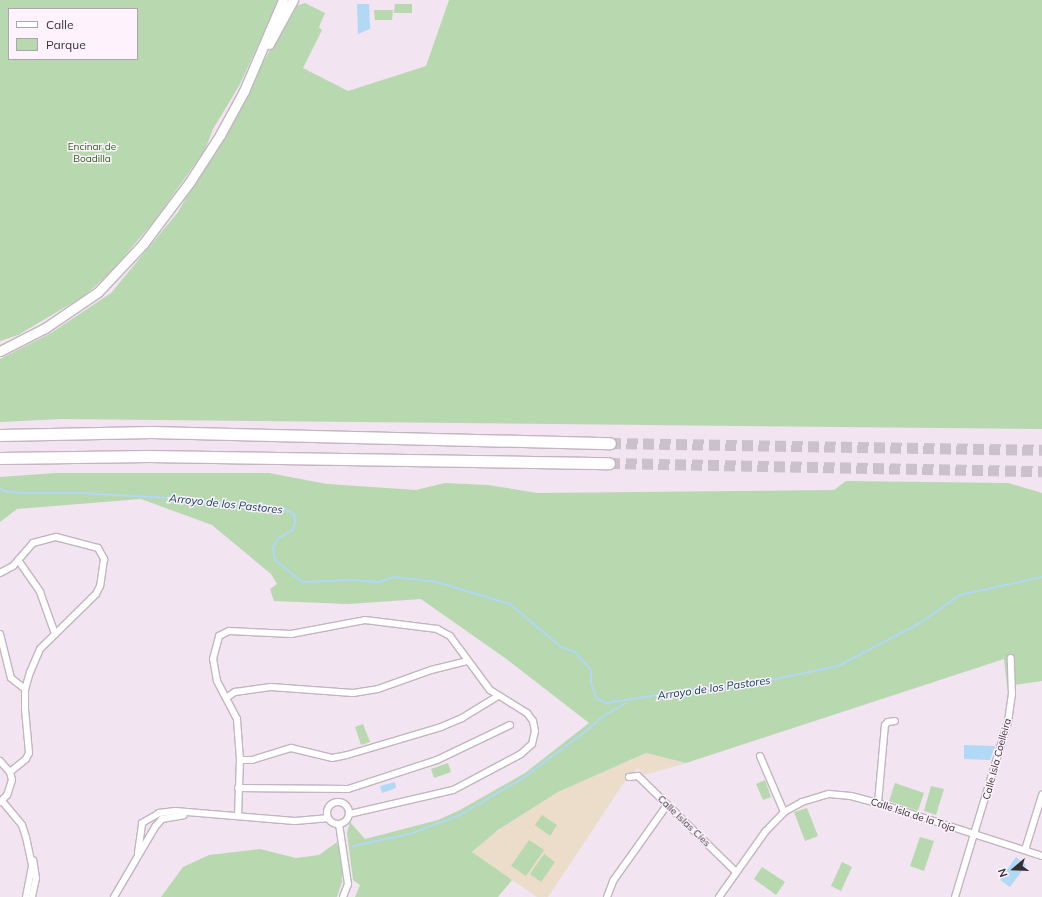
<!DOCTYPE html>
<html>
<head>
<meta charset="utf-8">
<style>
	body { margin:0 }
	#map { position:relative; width:1042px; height:897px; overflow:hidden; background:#f2e4f1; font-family:Mulish,sans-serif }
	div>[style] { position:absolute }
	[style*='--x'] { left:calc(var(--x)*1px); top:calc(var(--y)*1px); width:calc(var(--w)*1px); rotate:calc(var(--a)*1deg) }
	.education>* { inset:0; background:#ebddca }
	.green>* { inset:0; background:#b8d8b0 }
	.water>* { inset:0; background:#b1d8f4 }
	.stream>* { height:2px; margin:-1px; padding:0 1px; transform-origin:1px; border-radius:1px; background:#b1d8f4 }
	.highway-tunnel>* { height:11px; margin-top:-5.5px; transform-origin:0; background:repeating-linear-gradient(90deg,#ccc0cb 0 11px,transparent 0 16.5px) }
	.roads { filter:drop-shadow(1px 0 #c2b5c0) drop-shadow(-1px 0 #c2b5c0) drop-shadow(0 1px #c2b5c0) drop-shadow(0 -1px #c2b5c0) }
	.street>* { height:6px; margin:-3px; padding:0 3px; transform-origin:3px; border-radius:3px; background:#fff }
	.street>.ring { margin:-3px; padding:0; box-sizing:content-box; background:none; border:6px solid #fff; border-radius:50% }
	.secondary>* { height:9px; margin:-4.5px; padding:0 4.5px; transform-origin:4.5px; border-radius:4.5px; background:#fff }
	.highway>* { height:11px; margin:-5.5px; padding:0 5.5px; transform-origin:5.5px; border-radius:5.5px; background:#fff }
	span { translate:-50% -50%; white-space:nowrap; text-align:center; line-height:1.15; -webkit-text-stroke:3px #fef3fd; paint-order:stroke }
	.park-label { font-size:10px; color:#276215 }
	.street-label { font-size:10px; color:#342f34 }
	.water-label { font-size:11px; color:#053d5b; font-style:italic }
	.legend { position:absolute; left:8px; top:8px; width:130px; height:52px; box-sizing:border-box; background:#fef3fd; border:1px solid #ada5ad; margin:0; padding:5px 7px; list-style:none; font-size:12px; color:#342f34 }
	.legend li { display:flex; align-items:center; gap:8px; height:20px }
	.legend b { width:20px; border:1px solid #ada5ad }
	.north { position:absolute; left:994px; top:849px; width:40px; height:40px; -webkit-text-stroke:3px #fef3fd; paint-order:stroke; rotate:251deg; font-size:11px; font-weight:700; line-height:16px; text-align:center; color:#342f34 }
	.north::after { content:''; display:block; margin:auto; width:14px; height:18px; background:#342f34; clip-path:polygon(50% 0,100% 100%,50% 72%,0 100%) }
</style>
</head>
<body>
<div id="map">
	<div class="education">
		<i style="clip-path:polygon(646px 753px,686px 763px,644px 775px,638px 768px,623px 784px,548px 897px,537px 897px,472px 853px,493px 834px,558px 792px)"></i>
	</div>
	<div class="green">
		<i style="clip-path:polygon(evenodd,0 0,279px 0,239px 86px,213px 129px,205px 150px,155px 220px,110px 273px,84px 296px,18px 335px,0 341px,0 0,9px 9px,137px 9px,137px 59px,9px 59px,9px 9px)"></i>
		<i style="clip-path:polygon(449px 0,1042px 0,1042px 429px,62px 419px,0 422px,0 359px,51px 333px,111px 293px,178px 212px,295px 6px,305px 3px,325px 13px,319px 27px,322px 30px,303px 68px,348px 91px,426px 66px)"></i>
		<i style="clip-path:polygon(395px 4px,412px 4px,412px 13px,394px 13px)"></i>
		<i style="clip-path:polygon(374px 10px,393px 10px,392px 20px,375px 20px)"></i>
		<i style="clip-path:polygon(55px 473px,269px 473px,327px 484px,416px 490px,445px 483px,488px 485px,537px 493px,834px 490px,846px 481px,1008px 483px,1042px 493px,1042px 681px,1007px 686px,1004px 659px,686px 763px,646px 753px,558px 792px,498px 830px,472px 852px,512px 880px,498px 897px,355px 897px,360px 885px,353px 880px,347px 833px,350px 822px,365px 839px,438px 820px,460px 810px,525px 773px,589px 723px,505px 658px,421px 599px,348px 604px,274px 601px,270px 589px,277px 584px,271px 574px,212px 525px,141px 499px,17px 509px,0 522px,0 477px)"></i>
		<i style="clip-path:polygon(363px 724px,370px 742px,361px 745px,355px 727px)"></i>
		<i style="clip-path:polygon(448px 763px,451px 772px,434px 778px,431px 769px)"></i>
		<i style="clip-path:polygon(765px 780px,771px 797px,763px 800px,756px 784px)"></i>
		<i style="clip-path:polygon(895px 783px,924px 793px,918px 811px,889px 801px)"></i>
		<i style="clip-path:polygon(931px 786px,944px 789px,936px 815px,924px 811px)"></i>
		<i style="clip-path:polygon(807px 808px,818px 836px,805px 841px,794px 812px)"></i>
		<i style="clip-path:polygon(542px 815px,557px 825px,550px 836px,535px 825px)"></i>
		<i style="clip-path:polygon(920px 837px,934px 841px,924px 871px,910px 866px)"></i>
		<i style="clip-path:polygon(529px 840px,544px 850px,526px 876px,511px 866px)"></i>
		<i style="clip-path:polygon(337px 842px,342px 865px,342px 882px,337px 897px,161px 897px,183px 867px,209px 855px,260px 849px,296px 858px,319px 855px)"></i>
		<i style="clip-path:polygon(544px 854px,555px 862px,541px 882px,530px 874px)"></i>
		<i style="clip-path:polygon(842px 862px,852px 867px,841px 891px,831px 886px)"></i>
		<i style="clip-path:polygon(762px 867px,785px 882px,776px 895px,754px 879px)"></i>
	</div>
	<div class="water">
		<i style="clip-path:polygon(357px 4px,369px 4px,370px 29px,358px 34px)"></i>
		<i style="clip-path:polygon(964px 745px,995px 746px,990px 760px,964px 759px)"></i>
		<i style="clip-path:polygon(395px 782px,396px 788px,382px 793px,380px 786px)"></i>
		<i style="clip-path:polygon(1016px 857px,1026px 865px,1010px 887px,1000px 880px)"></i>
	</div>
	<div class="stream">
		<i style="--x:0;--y:488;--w:5;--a:37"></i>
		<i style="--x:4;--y:491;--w:19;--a:6"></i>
		<i style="--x:23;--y:493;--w:58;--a:0"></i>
		<i style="--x:81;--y:493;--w:90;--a:3.2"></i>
		<i style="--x:171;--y:498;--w:51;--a:7.8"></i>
		<i style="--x:222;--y:505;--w:60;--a:2.9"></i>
		<i style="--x:282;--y:508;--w:13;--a:27"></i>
		<i style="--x:294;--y:514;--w:8;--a:83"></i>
		<i style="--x:295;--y:522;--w:8;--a:104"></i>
		<i style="--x:293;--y:530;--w:17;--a:152"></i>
		<i style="--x:278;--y:538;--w:11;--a:117"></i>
		<i style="--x:273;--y:548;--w:12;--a:81"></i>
		<i style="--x:275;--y:560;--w:35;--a:39"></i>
		<i style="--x:302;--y:582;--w:50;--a:-2.3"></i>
		<i style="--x:352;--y:580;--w:27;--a:4"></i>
		<i style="--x:379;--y:582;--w:17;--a:-17"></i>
		<i style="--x:395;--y:577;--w:42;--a:6.8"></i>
		<i style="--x:437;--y:582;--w:76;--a:16.8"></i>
		<i style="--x:510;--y:604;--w:67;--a:40.1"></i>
		<i style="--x:561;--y:647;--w:15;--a:20"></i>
		<i style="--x:575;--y:652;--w:24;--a:48"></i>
		<i style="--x:591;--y:670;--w:14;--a:90"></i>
		<i style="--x:591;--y:684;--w:16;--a:68"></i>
		<i style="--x:597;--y:699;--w:11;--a:22"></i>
		<i style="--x:607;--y:703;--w:83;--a:-9"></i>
		<i style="--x:689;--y:690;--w:52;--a:-4.4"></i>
		<i style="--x:741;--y:686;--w:99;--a:-11.7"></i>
		<i style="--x:838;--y:666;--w:93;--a:-27.7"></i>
		<i style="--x:920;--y:623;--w:49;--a:-35"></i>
		<i style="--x:960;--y:595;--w:84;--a:-12.4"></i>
		<i style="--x:353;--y:846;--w:58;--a:-11.9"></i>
		<i style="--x:410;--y:834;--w:53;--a:-20.8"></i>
		<i style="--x:460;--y:815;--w:73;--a:-30.4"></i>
		<i style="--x:523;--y:778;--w:84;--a:-36.7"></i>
		<i style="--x:590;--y:728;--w:14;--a:-45"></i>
		<i style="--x:600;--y:718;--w:30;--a:-30"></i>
	</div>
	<div class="highway-tunnel">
		<i style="--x:610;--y:443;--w:432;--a:0.9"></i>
		<i style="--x:609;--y:463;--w:433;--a:1.1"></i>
	</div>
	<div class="roads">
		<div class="street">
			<i style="--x:18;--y:560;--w:39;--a:55"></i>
			<i style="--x:40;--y:592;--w:45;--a:70.3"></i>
			<i style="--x:0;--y:573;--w:15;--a:-28"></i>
			<i style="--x:13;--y:566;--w:30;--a:-49"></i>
			<i style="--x:33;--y:543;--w:24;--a:-15"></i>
			<i style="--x:56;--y:537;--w:43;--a:14.7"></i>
			<i style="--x:98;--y:548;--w:13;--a:61"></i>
			<i style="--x:104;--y:559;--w:27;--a:98"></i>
			<i style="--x:100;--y:586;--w:9;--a:117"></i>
			<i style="--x:96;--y:594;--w:78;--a:135.5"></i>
			<i style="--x:40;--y:649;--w:25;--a:113"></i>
			<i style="--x:30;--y:672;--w:18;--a:106"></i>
			<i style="--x:25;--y:689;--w:20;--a:90"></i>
			<i style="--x:25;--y:709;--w:44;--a:84.8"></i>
			<i style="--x:29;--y:753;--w:7;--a:117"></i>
			<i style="--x:26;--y:759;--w:21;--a:141"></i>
			<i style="--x:0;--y:634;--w:45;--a:76"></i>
			<i style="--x:11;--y:678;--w:18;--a:38"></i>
			<i style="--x:226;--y:698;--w:11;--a:-34"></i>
			<i style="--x:235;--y:692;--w:36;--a:-8"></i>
			<i style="--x:271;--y:687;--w:82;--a:4.2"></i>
			<i style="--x:353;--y:693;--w:25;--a:-9"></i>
			<i style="--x:378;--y:689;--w:56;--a:-19.7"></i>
			<i style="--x:431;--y:670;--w:37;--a:-14"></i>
			<i style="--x:760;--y:756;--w:61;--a:66.8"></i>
			<i style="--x:240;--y:760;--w:12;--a:0"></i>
			<i style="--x:252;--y:760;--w:41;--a:-17.1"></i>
			<i style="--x:291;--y:748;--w:42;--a:13.7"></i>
			<i style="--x:332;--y:758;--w:15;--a:-11"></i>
			<i style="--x:347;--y:755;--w:98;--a:-16.6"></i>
			<i style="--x:441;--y:727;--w:23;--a:-23"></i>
			<i style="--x:462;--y:718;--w:42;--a:-31.4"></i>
			<i style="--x:0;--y:761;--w:15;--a:48"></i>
			<i style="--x:10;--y:772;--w:8;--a:76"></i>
			<i style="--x:12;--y:780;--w:16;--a:108"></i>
			<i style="--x:7;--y:795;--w:10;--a:135"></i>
			<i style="--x:629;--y:777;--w:9;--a:-6"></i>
			<i style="--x:638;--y:776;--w:137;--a:44.4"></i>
			<i style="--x:238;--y:788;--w:110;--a:0.5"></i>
			<i style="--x:348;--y:789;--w:94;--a:-18"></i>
			<i style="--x:437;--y:760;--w:81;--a:-25.6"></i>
			<i style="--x:2;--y:801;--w:31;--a:50"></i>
			<i style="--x:22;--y:825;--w:13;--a:72"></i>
			<i style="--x:26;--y:837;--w:30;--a:78"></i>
			<i style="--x:32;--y:866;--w:32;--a:101"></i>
			<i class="ring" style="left:327px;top:802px;width:16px;height:16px"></i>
			<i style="--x:878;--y:803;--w:78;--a:-84.9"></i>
			<i style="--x:885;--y:725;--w:4;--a:-45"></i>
			<i style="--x:888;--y:722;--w:7;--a:-8"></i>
			<i style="--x:238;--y:816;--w:56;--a:-88"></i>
			<i style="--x:240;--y:760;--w:41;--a:-94.2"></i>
			<i style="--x:237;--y:719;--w:43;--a:-117.8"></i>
			<i style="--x:217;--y:681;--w:22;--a:-100"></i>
			<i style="--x:213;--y:659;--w:24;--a:-75"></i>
			<i style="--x:219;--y:636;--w:11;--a:-27"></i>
			<i style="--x:229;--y:631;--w:62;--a:2.8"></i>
			<i style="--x:291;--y:634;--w:75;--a:-10.7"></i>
			<i style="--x:365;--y:620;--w:73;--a:7.1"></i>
			<i style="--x:437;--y:629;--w:15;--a:28"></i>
			<i style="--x:450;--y:636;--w:67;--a:53.5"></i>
			<i style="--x:490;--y:690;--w:44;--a:31.9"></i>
			<i style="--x:527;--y:713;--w:10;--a:53"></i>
			<i style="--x:533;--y:721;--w:10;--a:79"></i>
			<i style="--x:535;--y:731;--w:13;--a:103"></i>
			<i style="--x:532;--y:744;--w:15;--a:138"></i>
			<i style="--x:521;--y:754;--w:77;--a:152.1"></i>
			<i style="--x:453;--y:790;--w:107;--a:167"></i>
			<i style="--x:339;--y:824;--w:61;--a:81.5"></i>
			<i style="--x:348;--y:884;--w:14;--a:111"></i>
			<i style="--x:1025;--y:850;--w:58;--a:-72.8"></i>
			<i style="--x:138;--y:853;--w:30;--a:-82"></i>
			<i style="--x:142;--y:823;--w:20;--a:-30"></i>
			<i style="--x:159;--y:813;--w:16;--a:-7"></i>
			<i style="--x:175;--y:811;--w:120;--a:4.8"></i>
			<i style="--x:295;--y:821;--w:32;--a:-5"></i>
			<i style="--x:32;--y:897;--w:19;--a:-78"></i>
			<i style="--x:36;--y:878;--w:18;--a:-99"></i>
			<i style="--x:114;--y:897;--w:81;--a:-59.6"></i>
			<i style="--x:155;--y:827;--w:11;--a:-49"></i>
			<i style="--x:162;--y:819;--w:22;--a:-10"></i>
			<i style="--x:607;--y:897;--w:17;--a:-69"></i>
			<i style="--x:613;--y:881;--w:93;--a:-54.6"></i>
			<i style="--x:719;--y:897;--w:80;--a:-54.7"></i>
			<i style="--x:765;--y:832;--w:28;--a:-46"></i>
			<i style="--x:784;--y:812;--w:21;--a:-29"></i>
			<i style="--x:802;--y:802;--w:28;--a:-17"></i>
			<i style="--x:829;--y:794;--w:22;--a:5"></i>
			<i style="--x:851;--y:796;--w:28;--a:15"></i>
			<i style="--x:878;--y:803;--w:172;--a:17.9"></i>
			<i style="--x:955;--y:897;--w:183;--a:-73.2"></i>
			<i style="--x:1008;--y:722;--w:27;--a:-82"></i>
			<i style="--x:1012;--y:695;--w:37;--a:-92"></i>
		</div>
		<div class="secondary">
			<i style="--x:269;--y:44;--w:50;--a:-61.4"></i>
			<i style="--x:0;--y:351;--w:51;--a:-27.1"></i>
			<i style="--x:45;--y:328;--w:64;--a:-34.2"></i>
			<i style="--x:98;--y:292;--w:66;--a:-46.8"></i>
			<i style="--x:143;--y:244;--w:76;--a:-53"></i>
			<i style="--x:189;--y:183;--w:57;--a:-57.1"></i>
			<i style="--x:220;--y:135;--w:50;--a:-61.4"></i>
			<i style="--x:244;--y:91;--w:99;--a:-66.8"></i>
		</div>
		<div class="highway">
			<i style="--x:0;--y:435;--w:151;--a:-1.1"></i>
			<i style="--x:151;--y:432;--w:459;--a:1.4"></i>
			<i style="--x:0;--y:458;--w:149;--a:-0.8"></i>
			<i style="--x:149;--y:456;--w:460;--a:0.9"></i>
		</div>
	</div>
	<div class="park-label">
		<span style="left:92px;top:152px">Encinar de<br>Boadilla</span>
	</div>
	<div class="street-label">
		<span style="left:997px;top:759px;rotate:-75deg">Calle Isla Coelleira</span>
		<span style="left:913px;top:815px;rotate:18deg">Calle Isla de la Toja</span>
		<span style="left:684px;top:821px;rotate:44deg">Calle Islas Cíes</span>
	</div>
	<div class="water-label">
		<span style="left:226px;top:504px;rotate:6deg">Arroyo de los Pastores</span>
		<span style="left:714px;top:688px;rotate:-8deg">Arroyo de los Pastores</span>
	</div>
	<ul class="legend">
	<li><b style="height:5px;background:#fff"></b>Calle</li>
	<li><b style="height:11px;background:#b8d8b0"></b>Parque</li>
	</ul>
	<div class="north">N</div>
</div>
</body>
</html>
